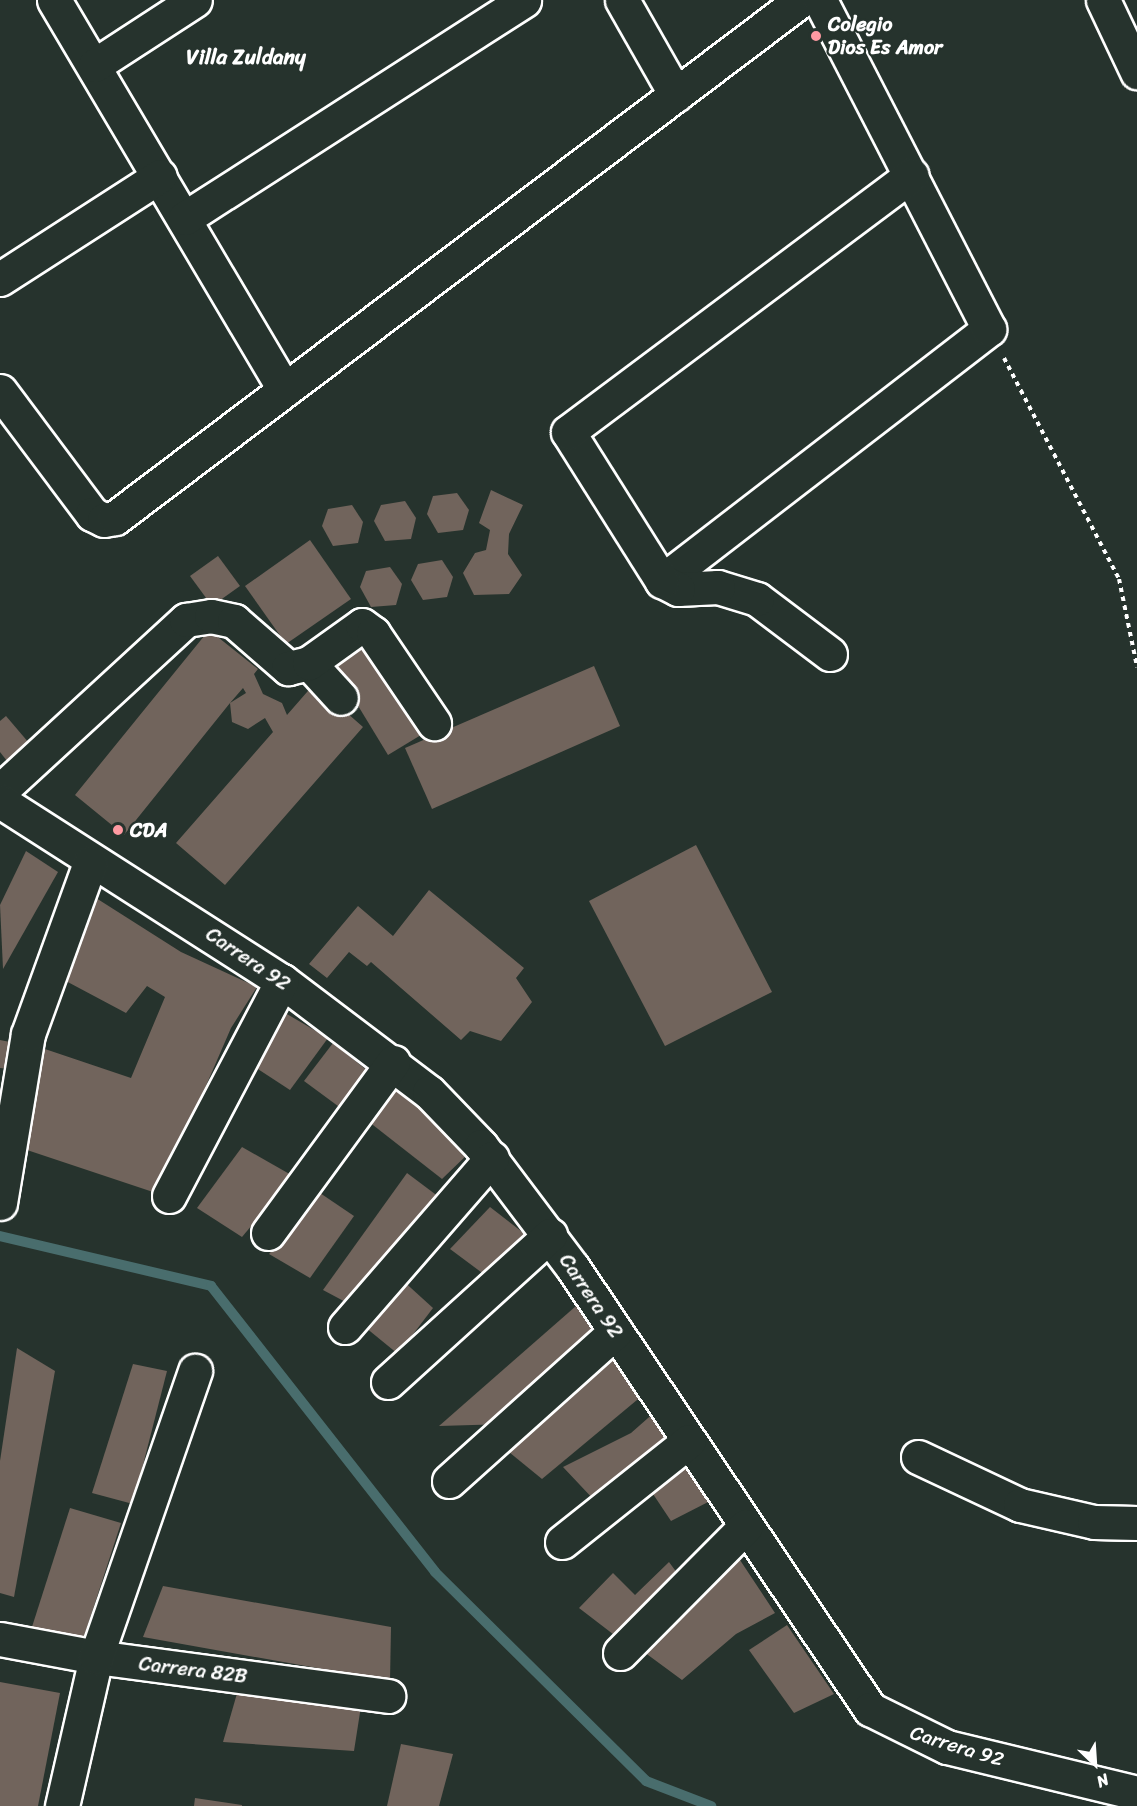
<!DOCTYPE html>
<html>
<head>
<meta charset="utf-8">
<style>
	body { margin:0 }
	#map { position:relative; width:1137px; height:1806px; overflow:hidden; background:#26332d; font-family:Sriracha,sans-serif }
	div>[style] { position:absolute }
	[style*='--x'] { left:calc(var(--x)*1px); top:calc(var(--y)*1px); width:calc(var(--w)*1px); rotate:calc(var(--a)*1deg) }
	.stream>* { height:10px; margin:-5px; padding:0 5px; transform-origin:5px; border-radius:5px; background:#496d6d }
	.building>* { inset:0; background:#71645c }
	.path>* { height:4px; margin-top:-2px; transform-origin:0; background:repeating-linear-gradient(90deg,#fff 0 4.5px,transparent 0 9px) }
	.roads { filter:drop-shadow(2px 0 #fff) drop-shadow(-2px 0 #fff) drop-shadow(0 2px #fff) drop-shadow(0 -2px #fff) }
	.minor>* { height:33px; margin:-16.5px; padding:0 16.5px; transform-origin:16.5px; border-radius:16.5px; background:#26332d }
	.dots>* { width:16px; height:16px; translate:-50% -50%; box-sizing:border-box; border:3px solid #26332d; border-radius:50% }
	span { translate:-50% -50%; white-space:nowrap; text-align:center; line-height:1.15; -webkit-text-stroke:4.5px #26332d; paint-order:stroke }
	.poi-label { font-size:20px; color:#fff; font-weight:700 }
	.left { translate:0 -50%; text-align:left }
	.street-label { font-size:20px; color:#fff }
	.neighbourhood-label { font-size:21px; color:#fff; font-weight:700 }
	.north { position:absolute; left:1065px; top:1734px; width:60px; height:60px; -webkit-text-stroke:4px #26332d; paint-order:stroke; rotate:155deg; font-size:16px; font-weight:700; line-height:24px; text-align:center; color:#fff }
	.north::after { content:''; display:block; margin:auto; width:21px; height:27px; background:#fff; clip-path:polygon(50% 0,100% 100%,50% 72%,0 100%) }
</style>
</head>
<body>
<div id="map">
	<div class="stream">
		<i style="--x:0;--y:1236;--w:217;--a:13.3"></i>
		<i style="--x:211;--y:1286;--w:363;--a:51.9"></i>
		<i style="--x:435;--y:1572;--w:297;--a:44.7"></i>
		<i style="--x:646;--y:1781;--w:70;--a:21"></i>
	</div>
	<div class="building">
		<i style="clip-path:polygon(491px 490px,523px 505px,509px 534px,508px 554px,522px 575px,509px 594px,474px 595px,463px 573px,475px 553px,486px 550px,490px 530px,479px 523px)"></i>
		<i style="clip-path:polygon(457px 493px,469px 510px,463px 530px,438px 533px,427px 514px,433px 496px)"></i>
		<i style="clip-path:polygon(405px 501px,416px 518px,411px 539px,385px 541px,374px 521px,381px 505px)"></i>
		<i style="clip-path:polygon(352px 505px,363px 522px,358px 543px,333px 546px,322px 526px,328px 509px)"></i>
		<i style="clip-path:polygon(310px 540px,351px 599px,286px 644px,245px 586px)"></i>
		<i style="clip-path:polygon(218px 556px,240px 586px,212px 606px,190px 576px)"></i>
		<i style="clip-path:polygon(442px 560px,453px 577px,447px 597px,423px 600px,411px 580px,418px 564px)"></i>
		<i style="clip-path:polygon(390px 567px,402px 584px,396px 605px,371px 607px,360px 587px,366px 571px)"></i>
		<i style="clip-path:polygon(evenodd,209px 630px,258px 669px,254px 674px,263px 694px,282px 703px,287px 715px,314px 684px,363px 727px,225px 885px,176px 843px,273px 732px,265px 718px,248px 729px,232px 722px,230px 703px,124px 835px,75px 795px,209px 630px,243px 688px,246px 693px,230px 703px,243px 688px)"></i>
		<i style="clip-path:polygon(362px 637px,421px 735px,388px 755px,329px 658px)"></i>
		<i style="clip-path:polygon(594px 666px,620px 726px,432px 809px,405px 748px)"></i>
		<i style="clip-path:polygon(6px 716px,29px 743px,7px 761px,0 752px,0 721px)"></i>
		<i style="clip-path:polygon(696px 845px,772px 992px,665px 1046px,589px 901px)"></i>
		<i style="clip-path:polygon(26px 851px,58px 872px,3px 969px,0 905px)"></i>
		<i style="clip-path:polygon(429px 890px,524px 968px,516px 978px,532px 1002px,501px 1041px,470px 1031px,461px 1040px,371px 962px,367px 966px,349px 952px,327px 978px,309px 964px,358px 906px,393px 936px)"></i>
		<i style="clip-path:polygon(96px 898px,181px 952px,257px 987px,231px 1028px,159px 1194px,15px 1146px,42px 1048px,131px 1078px,165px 997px,147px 986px,126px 1013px,64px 980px)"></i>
		<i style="clip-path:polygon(280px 1010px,328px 1038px,290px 1090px,247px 1062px)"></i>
		<i style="clip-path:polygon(0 1040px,15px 1043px,9px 1069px,0 1068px)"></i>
		<i style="clip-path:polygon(333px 1043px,369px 1072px,342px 1109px,304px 1081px)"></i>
		<i style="clip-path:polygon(390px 1081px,470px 1152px,442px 1179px,364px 1118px)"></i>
		<i style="clip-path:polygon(242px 1147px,293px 1176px,242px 1237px,197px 1208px)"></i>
		<i style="clip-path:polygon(407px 1173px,439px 1197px,353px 1306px,323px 1290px)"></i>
		<i style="clip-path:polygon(320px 1193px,354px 1216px,310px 1278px,269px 1254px)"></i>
		<i style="clip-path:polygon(490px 1207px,530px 1238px,489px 1278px,450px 1249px)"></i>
		<i style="clip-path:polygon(400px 1278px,433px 1308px,398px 1354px,360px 1323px)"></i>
		<i style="clip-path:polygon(576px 1306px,600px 1337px,507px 1424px,439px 1426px)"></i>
		<i style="clip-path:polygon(611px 1344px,649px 1390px,542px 1479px,504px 1448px)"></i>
		<i style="clip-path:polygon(17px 1348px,55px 1371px,14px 1597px,0 1593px,0 1461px)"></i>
		<i style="clip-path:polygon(133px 1364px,167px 1371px,133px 1504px,92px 1493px)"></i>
		<i style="clip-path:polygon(656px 1411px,678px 1444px,596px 1502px,563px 1467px,631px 1433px)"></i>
		<i style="clip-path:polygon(690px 1451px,714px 1499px,671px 1521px,643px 1479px)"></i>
		<i style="clip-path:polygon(70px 1508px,121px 1523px,81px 1646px,31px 1630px)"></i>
		<i style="clip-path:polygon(734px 1551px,775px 1613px,736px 1634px,682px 1680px,644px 1652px)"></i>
		<i style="clip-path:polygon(669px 1562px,686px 1585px,622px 1641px,579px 1608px,613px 1573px,635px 1595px)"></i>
		<i style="clip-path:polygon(163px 1586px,391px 1627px,390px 1681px,143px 1637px)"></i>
		<i style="clip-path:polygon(787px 1625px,834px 1694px,794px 1713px,749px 1650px)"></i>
		<i style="clip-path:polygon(0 1682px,60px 1693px,38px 1806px,0 1806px)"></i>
		<i style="clip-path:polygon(238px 1690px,361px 1706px,354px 1751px,223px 1742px)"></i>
		<i style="clip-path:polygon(401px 1744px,453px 1754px,439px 1806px,387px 1806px)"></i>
		<i style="clip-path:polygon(195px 1798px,242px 1805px,242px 1806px,194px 1806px)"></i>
	</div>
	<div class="path">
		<i style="--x:1004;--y:358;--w:249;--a:62.5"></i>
		<i style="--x:1119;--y:579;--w:90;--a:78.4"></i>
	</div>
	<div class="roads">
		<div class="minor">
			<i style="--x:54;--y:0;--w:453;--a:59.4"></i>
			<i style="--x:622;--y:0;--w:109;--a:60.4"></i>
			<i style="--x:1103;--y:0;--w:80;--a:64.7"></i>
			<i style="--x:95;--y:65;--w:119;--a:-33"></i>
			<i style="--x:185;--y:218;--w:403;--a:-32.7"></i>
			<i style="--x:0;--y:279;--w:190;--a:-32.8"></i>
			<i style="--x:0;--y:391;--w:154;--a:53.2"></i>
			<i style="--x:92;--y:514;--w:13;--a:27"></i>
			<i style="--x:104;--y:520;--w:11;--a:-10"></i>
			<i style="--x:115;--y:518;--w:860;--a:-37.06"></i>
			<i style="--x:662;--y:581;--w:413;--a:-37.6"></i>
			<i style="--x:989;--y:329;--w:370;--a:-117.2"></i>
			<i style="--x:830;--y:654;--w:91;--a:-143"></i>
			<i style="--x:757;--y:599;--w:41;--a:-162.9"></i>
			<i style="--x:718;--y:587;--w:40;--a:177.1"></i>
			<i style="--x:678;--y:589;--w:18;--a:-153"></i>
			<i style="--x:662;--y:581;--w:176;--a:-122.2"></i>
			<i style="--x:568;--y:432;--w:429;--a:-36.8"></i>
			<i style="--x:309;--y:663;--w:47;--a:47.6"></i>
			<i style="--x:0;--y:791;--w:253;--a:-42.6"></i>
			<i style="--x:186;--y:620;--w:25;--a:-9"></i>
			<i style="--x:211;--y:616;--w:24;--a:12"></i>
			<i style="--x:234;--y:621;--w:72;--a:41"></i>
			<i style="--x:288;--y:668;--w:22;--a:-13"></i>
			<i style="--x:309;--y:663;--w:65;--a:-35.6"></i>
			<i style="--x:362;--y:625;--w:14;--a:36"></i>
			<i style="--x:373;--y:633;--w:109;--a:55.9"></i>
			<i style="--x:0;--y:801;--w:335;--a:32.6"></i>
			<i style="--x:282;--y:981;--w:184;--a:37.1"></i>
			<i style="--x:429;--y:1092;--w:75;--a:46.1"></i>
			<i style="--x:481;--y:1146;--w:153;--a:53"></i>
			<i style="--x:573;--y:1268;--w:532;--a:56.04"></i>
			<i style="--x:870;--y:1709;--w:86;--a:26.3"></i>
			<i style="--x:947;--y:1747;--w:195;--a:13.6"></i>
			<i style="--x:169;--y:1196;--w:243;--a:-62.3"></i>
			<i style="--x:0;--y:1203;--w:171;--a:-80.6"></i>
			<i style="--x:28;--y:1034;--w:182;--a:-70.1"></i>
			<i style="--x:268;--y:1233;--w:212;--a:-53.8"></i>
			<i style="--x:345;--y:1327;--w:224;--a:-49"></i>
			<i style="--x:388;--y:1382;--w:219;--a:-42.2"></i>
			<i style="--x:918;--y:1457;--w:113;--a:25.2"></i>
			<i style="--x:1020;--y:1505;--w:76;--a:12.9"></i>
			<i style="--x:1094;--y:1522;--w:43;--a:1.3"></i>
			<i style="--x:449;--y:1481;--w:224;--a:-41.9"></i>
			<i style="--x:562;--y:1542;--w:162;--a:-38.5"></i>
			<i style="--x:0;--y:1639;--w:98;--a:10.6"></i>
			<i style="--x:96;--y:1657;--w:295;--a:7.6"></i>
			<i style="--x:620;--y:1653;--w:179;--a:-45.2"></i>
			<i style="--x:62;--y:1806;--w:153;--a:-77.1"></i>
			<i style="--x:96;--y:1657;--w:303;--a:-70.9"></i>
		</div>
	</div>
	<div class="dots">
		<i style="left:816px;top:36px;background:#ff9aa2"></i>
		<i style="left:118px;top:830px;background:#ff9aa2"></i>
	</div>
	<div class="poi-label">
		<span class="left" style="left:828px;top:36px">Colegio<br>Dios Es Amor</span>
		<span class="left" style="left:130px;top:830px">CDA</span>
	</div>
	<div class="street-label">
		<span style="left:248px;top:959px;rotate:34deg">Carrera 92</span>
		<span style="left:591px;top:1296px;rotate:56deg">Carrera 92</span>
		<span style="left:193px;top:1670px;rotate:7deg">Carrera 82B</span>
		<span style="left:957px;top:1746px;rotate:17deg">Carrera 92</span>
	</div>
	<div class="neighbourhood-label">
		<span style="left:246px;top:57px">Villa Zuldany</span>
	</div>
	<div class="north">N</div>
</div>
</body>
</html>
